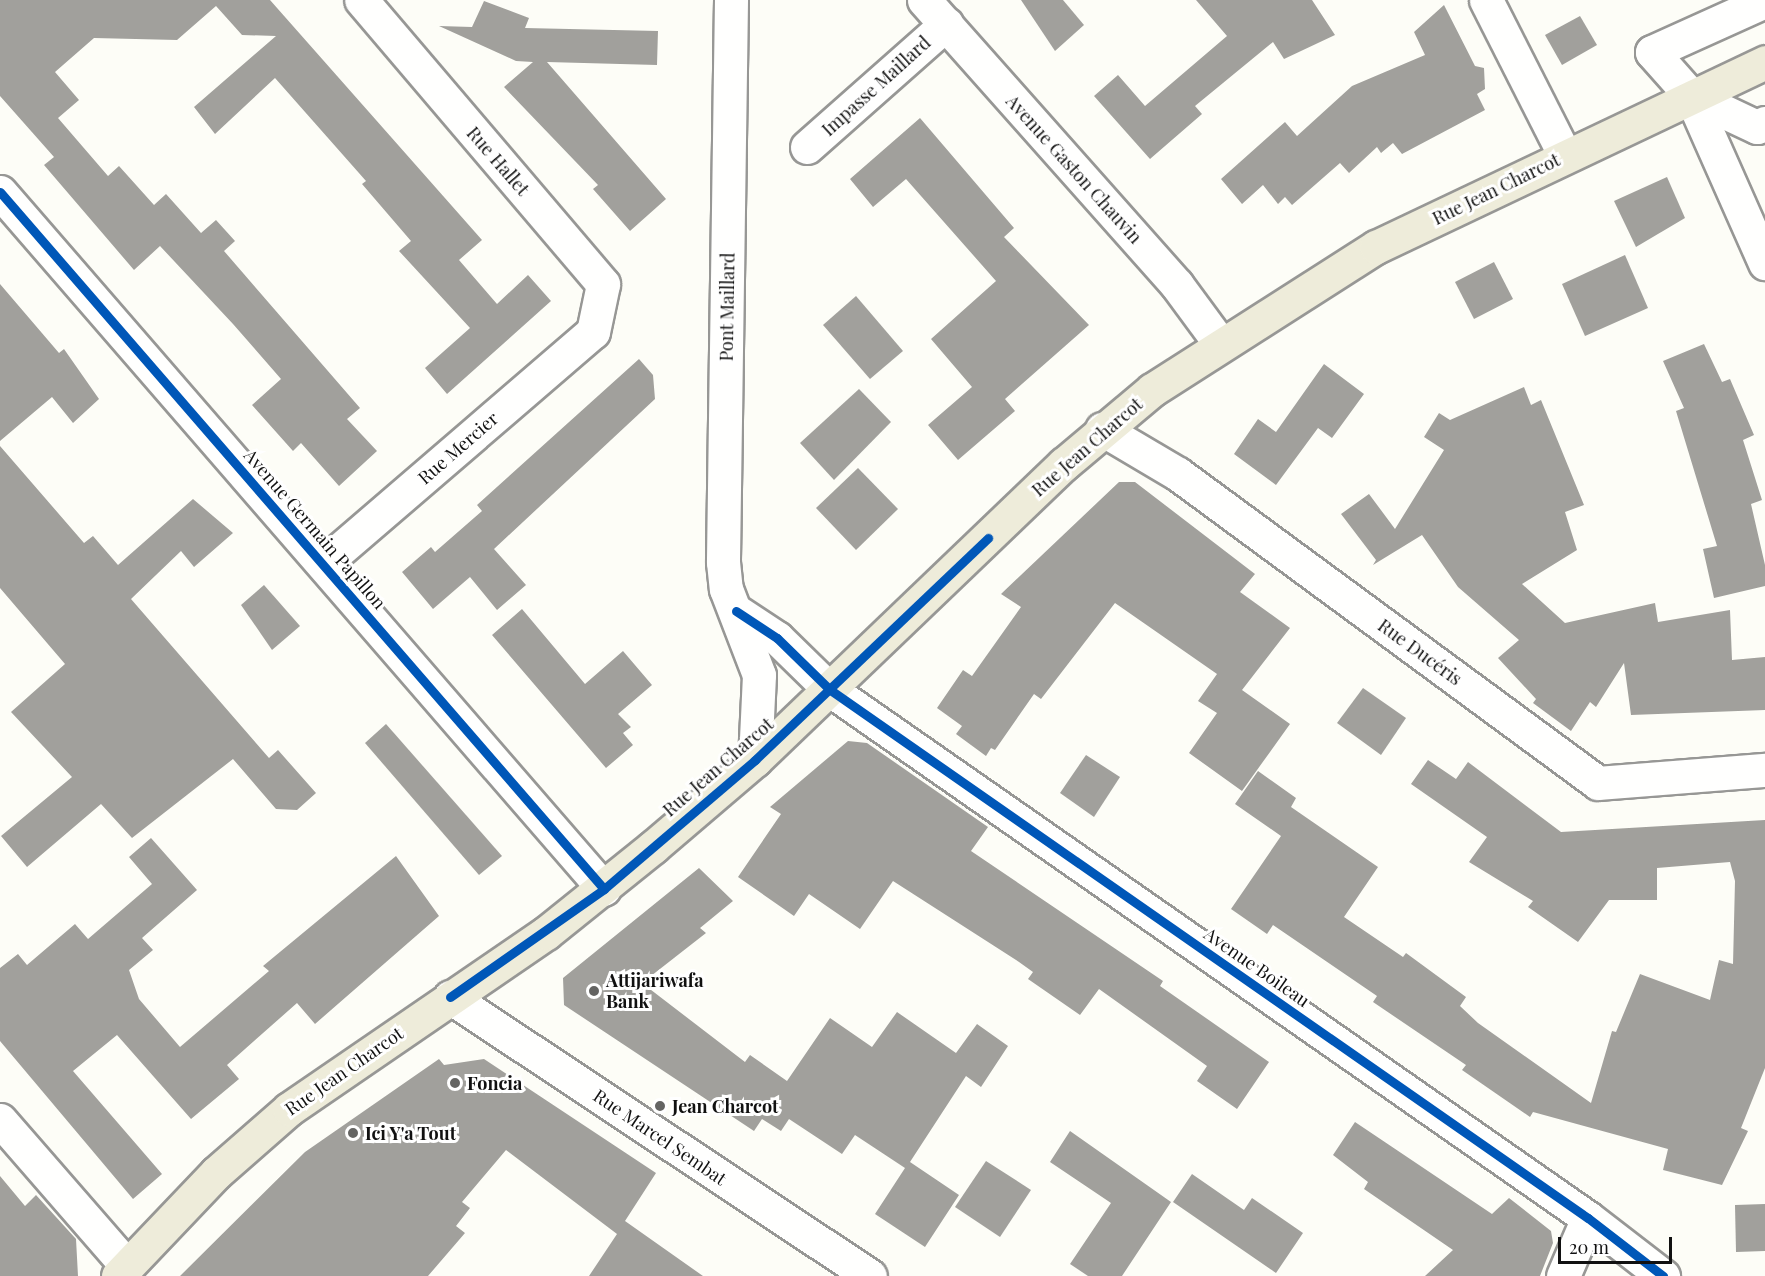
<!DOCTYPE html>
<html>
<head>
<meta charset="utf-8">
<style>
	body { margin:0 }
	#map { position:relative; width:1765px; height:1276px; overflow:hidden; background:#fdfdf7; font-family:"Playfair Display",serif }
	div>[style] { position:absolute }
	[style*='--x'] { left:calc(var(--x)*1px); top:calc(var(--y)*1px); width:calc(var(--w)*1px); rotate:calc(var(--a)*1deg) }
	.building>* { inset:0; background:#a1a09c }
	.roads { filter:drop-shadow(2px 0 #979795) drop-shadow(-2px 0 #979795) drop-shadow(0 2px #979795) drop-shadow(0 -2px #979795) }
	.minor>* { height:33px; margin:-16.5px; padding:0 16.5px; transform-origin:16.5px; border-radius:16.5px; background:#fffffe }
	.major>* { height:33px; margin:-16.5px; padding:0 16.5px; transform-origin:16.5px; border-radius:16.5px; background:#eeecda }
	.cycleway>* { height:9px; margin:-4.5px; padding:0 4.5px; transform-origin:4.5px; border-radius:4.5px; background:#0057b8 }
	.dots>* { width:16px; height:16px; translate:-50% -50%; box-sizing:border-box; border:3px solid #fff; border-radius:50% }
	span { translate:-50% -50%; white-space:nowrap; text-align:center; line-height:1.15; -webkit-text-stroke:6px #fff; paint-order:stroke }
	.street-label { font-size:18px; color:#111 }
	.poi-label { font-size:18px; color:#111; font-weight:700 }
	.left { translate:0 -50%; text-align:left }
	.scale { position:absolute; left:1558px; top:1237px; width:114px; height:27px; box-sizing:border-box; border:3px solid #111; border-top:0; padding-left:8px; font-size:18px; line-height:21px; white-space:nowrap; color:#111; -webkit-text-stroke:4px #fff; paint-order:stroke }
</style>
</head>
<body>
<div id="map">
	<div class="building">
		<i style="clip-path:polygon(0 0,270px 0,482px 240px,459px 260px,497px 304px,528px 275px,551px 301px,447px 394px,425px 368px,470px 328px,399px 251px,411px 241px,362px 184px,366px 181px,275px 78px,215px 134px,194px 107px,276px 36px,242px 35px,216px 6px,177px 40px,94px 38px,55px 72px,79px 100px,58px 118px,108px 176px,119px 166px,154px 205px,166px 194px,201px 233px,216px 220px,235px 241px,224px 251px,360px 408px,347px 419px,377px 451px,339px 486px,301px 443px,293px 451px,252px 405px,281px 379px,233px 324px,160px 246px,134px 270px,44px 165px,54px 157px,0 96px)"></i>
		<i style="clip-path:polygon(1021px 0,1063px 0,1084px 25px,1055px 51px)"></i>
		<i style="clip-path:polygon(1196px 0,1312px 0,1335px 35px,1284px 59px,1273px 42px,1195px 106px,1202px 114px,1150px 159px,1094px 96px,1118px 75px,1145px 106px,1227px 36px)"></i>
		<i style="clip-path:polygon(484px 1px,529px 18px,525px 28px,658px 31px,657px 65px,547px 62px,666px 199px,630px 231px,593px 189px,598px 185px,504px 87px,533px 62px,516px 61px,439px 26px,472px 27px)"></i>
		<i style="clip-path:polygon(1444px 5px,1475px 66px,1484px 68px,1485px 89px,1477px 94px,1485px 110px,1402px 154px,1393px 143px,1381px 153px,1377px 147px,1349px 173px,1340px 163px,1292px 205px,1285px 197px,1278px 204px,1263px 185px,1242px 204px,1221px 179px,1285px 122px,1297px 136px,1352px 86px,1425px 55px,1414px 32px)"></i>
		<i style="clip-path:polygon(1580px 16px,1597px 45px,1562px 65px,1545px 35px)"></i>
		<i style="clip-path:polygon(920px 118px,1014px 228px,1004px 237px,1089px 325px,1005px 399px,1015px 411px,958px 460px,928px 425px,972px 387px,931px 339px,996px 281px,906px 179px,873px 207px,850px 179px)"></i>
		<i style="clip-path:polygon(1667px 177px,1685px 218px,1636px 247px,1614px 201px)"></i>
		<i style="clip-path:polygon(1625px 255px,1648px 308px,1585px 336px,1562px 284px)"></i>
		<i style="clip-path:polygon(1494px 262px,1513px 299px,1474px 319px,1455px 282px)"></i>
		<i style="clip-path:polygon(0 284px,59px 353px,64px 349px,99px 399px,73px 423px,52px 397px,0 441px)"></i>
		<i style="clip-path:polygon(856px 296px,903px 351px,870px 379px,823px 325px)"></i>
		<i style="clip-path:polygon(1704px 344px,1722px 382px,1730px 379px,1754px 435px,1743px 440px,1762px 500px,1751px 504px,1765px 565px,1765px 586px,1714px 598px,1703px 549px,1717px 546px,1676px 411px,1684px 408px,1663px 361px)"></i>
		<i style="clip-path:polygon(639px 359px,653px 375px,655px 399px,494px 549px,526px 585px,497px 610px,470px 577px,433px 609px,402px 572px,431px 547px,435px 552px,482px 511px,477px 505px)"></i>
		<i style="clip-path:polygon(1324px 364px,1364px 394px,1332px 438px,1318px 428px,1276px 485px,1234px 454px,1258px 419px,1276px 432px)"></i>
		<i style="clip-path:polygon(1524px 387px,1531px 405px,1541px 400px,1584px 505px,1565px 512px,1577px 550px,1522px 584px,1565px 623px,1655px 603px,1658px 622px,1730px 610px,1732px 660px,1765px 657px,1765px 710px,1631px 715px,1624px 663px,1596px 707px,1590px 702px,1571px 731px,1533px 703px,1536px 699px,1498px 658px,1519px 640px,1458px 587px,1422px 535px,1373px 565px,1376px 560px,1341px 514px,1369px 494px,1395px 529px,1444px 450px,1424px 437px,1439px 413px,1450px 420px)"></i>
		<i style="clip-path:polygon(859px 389px,891px 422px,834px 480px,800px 443px)"></i>
		<i style="clip-path:polygon(0 446px,84px 543px,93px 536px,118px 565px,193px 499px,233px 533px,194px 567px,181px 551px,131px 599px,269px 758px,278px 750px,316px 793px,297px 810px,276px 809px,233px 759px,132px 838px,101px 804px,27px 867px,1px 836px,72px 777px,11px 712px,65px 664px,0 588px)"></i>
		<i style="clip-path:polygon(858px 468px,898px 509px,856px 550px,816px 508px)"></i>
		<i style="clip-path:polygon(1119px 482px,1135px 482px,1255px 574px,1240px 592px,1290px 628px,1242px 690px,1290px 724px,1242px 791px,1189px 753px,1217px 713px,1198px 701px,1217px 674px,1115px 603px,1041px 699px,1034px 694px,995px 750px,991px 748px,986px 756px,956px 734px,962px 726px,937px 708px,963px 670px,972px 676px,1021px 607px,1001px 594px)"></i>
		<i style="clip-path:polygon(264px 585px,300px 626px,272px 650px,241px 605px)"></i>
		<i style="clip-path:polygon(522px 609px,585px 684px,623px 651px,652px 685px,618px 714px,631px 727px,623px 733px,633px 745px,606px 768px,492px 635px)"></i>
		<i style="clip-path:polygon(1363px 688px,1406px 718px,1381px 755px,1337px 723px)"></i>
		<i style="clip-path:polygon(386px 724px,502px 856px,479px 875px,365px 743px)"></i>
		<i style="clip-path:polygon(848px 741px,867px 743px,988px 827px,971px 851px,1163px 981px,1160px 986px,1269px 1062px,1237px 1109px,1197px 1081px,1207px 1066px,1099px 989px,1080px 1015px,1028px 979px,1033px 972px,1019px 962px,893px 881px,860px 929px,809px 894px,794px 916px,738px 877px,781px 814px,770px 807px)"></i>
		<i style="clip-path:polygon(1086px 755px,1120px 777px,1094px 817px,1060px 793px)"></i>
		<i style="clip-path:polygon(1428px 760px,1456px 779px,1468px 762px,1561px 832px,1765px 820px,1765px 1068px,1741px 1128px,1748px 1131px,1722px 1185px,1663px 1170px,1668px 1149px,1533px 1112px,1530px 1117px,1462px 1070px,1466px 1065px,1373px 1002px,1377px 996px,1273px 925px,1267px 934px,1231px 909px,1281px 836px,1235px 804px,1258px 771px,1296px 798px,1291px 807px,1378px 867px,1344px 917px,1403px 957px,1406px 953px,1466px 997px,1460px 1006px,1478px 1023px,1591px 1103px,1612px 1031px,1616px 1032px,1640px 974px,1710px 1000px,1719px 960px,1733px 964px,1735px 881px,1730px 862px,1657px 868px,1657px 900px,1609px 900px,1578px 942px,1528px 907px,1533px 901px,1469px 862px,1487px 837px,1411px 784px)"></i>
		<i style="clip-path:polygon(151px 838px,197px 890px,142px 938px,153px 950px,129px 970px,139px 999px,180px 1047px,269px 971px,263px 966px,396px 856px,439px 916px,315px 1024px,297px 1003px,227px 1065px,239px 1079px,191px 1119px,117px 1035px,73px 1071px,162px 1174px,133px 1199px,0 1041px,0 968px,18px 954px,27px 965px,75px 924px,88px 939px,152px 884px,129px 857px)"></i>
		<i style="clip-path:polygon(699px 868px,733px 901px,700px 928px,706px 933px,642px 983px,745px 1062px,750px 1055px,787px 1081px,830px 1018px,872px 1047px,897px 1012px,956px 1053px,977px 1024px,1008px 1046px,981px 1087px,966px 1076px,910px 1162px,959px 1195px,925px 1247px,875px 1214px,905px 1168px,855px 1135px,842px 1154px,789px 1119px,781px 1131px,762px 1119px,754px 1131px,564px 1005px,563px 978px)"></i>
		<i style="clip-path:polygon(439px 1059px,444px 1065px,484px 1059px,656px 1173px,625px 1221px,703px 1276px,589px 1276px,617px 1234px,506px 1150px,462px 1202px,470px 1208px,456px 1226px,465px 1233px,428px 1276px,180px 1276px,305px 1152px)"></i>
		<i style="clip-path:polygon(1355px 1122px,1492px 1214px,1509px 1198px,1551px 1231px,1553px 1243px,1540px 1276px,1425px 1276px,1453px 1250px,1364px 1189px,1368px 1182px,1333px 1155px)"></i>
		<i style="clip-path:polygon(1070px 1131px,1171px 1202px,1122px 1276px,1088px 1276px,1070px 1264px,1111px 1203px,1050px 1162px)"></i>
		<i style="clip-path:polygon(986px 1161px,1031px 1190px,1000px 1237px,955px 1207px)"></i>
		<i style="clip-path:polygon(1192px 1174px,1244px 1210px,1252px 1198px,1303px 1233px,1276px 1273px,1173px 1202px)"></i>
		<i style="clip-path:polygon(0 1176px,25px 1206px,36px 1195px,76px 1239px,78px 1276px,0 1276px)"></i>
		<i style="clip-path:polygon(1765px 1204px,1765px 1251px,1736px 1252px,1735px 1205px)"></i>
	</div>
	<div class="roads">
		<div class="minor">
			<i style="--x:731;--y:0;--w:562;--a:90.82"></i>
			<i style="--x:723;--y:562;--w:27;--a:84"></i>
			<i style="--x:726;--y:589;--w:92;--a:69"></i>
			<i style="--x:759;--y:675;--w:85;--a:92.7"></i>
			<i style="--x:924;--y:0;--w:381;--a:48.4"></i>
			<i style="--x:1177;--y:285;--w:71;--a:53.6"></i>
			<i style="--x:1486;--y:0;--w:175;--a:63.1"></i>
			<i style="--x:1765;--y:1;--w:124;--a:155.7"></i>
			<i style="--x:1652;--y:52;--w:59;--a:48.4"></i>
			<i style="--x:1691;--y:96;--w:183;--a:66.1"></i>
			<i style="--x:1691;--y:96;--w:73;--a:25.2"></i>
			<i style="--x:1757;--y:127;--w:9;--a:-27"></i>
			<i style="--x:807;--y:147;--w:186;--a:-41.5"></i>
			<i style="--x:0;--y:192;--w:922;--a:49.09"></i>
			<i style="--x:1102;--y:429;--w:88;--a:30.6"></i>
			<i style="--x:1178;--y:474;--w:521;--a:36.34"></i>
			<i style="--x:1598;--y:783;--w:168;--a:-4.5"></i>
			<i style="--x:323;--y:564;--w:356;--a:-40.7"></i>
			<i style="--x:593;--y:332;--w:49;--a:-78.2"></i>
			<i style="--x:603;--y:284;--w:373;--a:-130.4"></i>
			<i style="--x:736;--y:611;--w:49;--a:33.4"></i>
			<i style="--x:777;--y:638;--w:73;--a:44.4"></i>
			<i style="--x:829;--y:689;--w:925;--a:34.88"></i>
			<i style="--x:1588;--y:1218;--w:95;--a:37.7"></i>
			<i style="--x:450;--y:997;--w:504;--a:33.6"></i>
			<i style="--x:0;--y:1120;--w:194;--a:49"></i>
			<i style="--x:1563;--y:1276;--w:63;--a:-66.7"></i>
		</div>
		<div class="major">
			<i style="--x:118;--y:1276;--w:142;--a:-46.4"></i>
			<i style="--x:216;--y:1173;--w:97;--a:-41.2"></i>
			<i style="--x:289;--y:1109;--w:311;--a:-34.4"></i>
			<i style="--x:546;--y:933;--w:137;--a:-38.8"></i>
			<i style="--x:653;--y:847;--w:134;--a:-40.5"></i>
			<i style="--x:755;--y:760;--w:428;--a:-43.8"></i>
			<i style="--x:1064;--y:464;--w:115;--a:-40.1"></i>
			<i style="--x:1152;--y:390;--w:266;--a:-32.6"></i>
			<i style="--x:1376;--y:247;--w:431;--a:-25.4"></i>
		</div>
	</div>
	<div class="cycleway">
		<i style="--x:0;--y:192;--w:922;--a:49.09"></i>
		<i style="--x:736;--y:611;--w:49;--a:33.4"></i>
		<i style="--x:777;--y:638;--w:73;--a:44.4"></i>
		<i style="--x:829;--y:689;--w:925;--a:34.88"></i>
		<i style="--x:1588;--y:1218;--w:95;--a:37.7"></i>
		<i style="--x:450;--y:997;--w:188;--a:-35"></i>
		<i style="--x:604;--y:889;--w:199;--a:-40.5"></i>
		<i style="--x:755;--y:760;--w:322;--a:-43.6"></i>
	</div>
	<div class="dots">
		<i style="left:594px;top:991px;background:#646462"></i>
		<i style="left:455px;top:1083px;background:#646462"></i>
		<i style="left:660px;top:1106px;background:#646462"></i>
		<i style="left:353px;top:1133px;background:#646462"></i>
	</div>
	<div class="street-label">
		<span style="left:876px;top:86px;rotate:-42deg">Impasse Maillard</span>
		<span style="left:498px;top:161px;rotate:49deg">Rue Hallet</span>
		<span style="left:1074px;top:169px;rotate:48deg">Avenue Gaston Chauvin</span>
		<span style="left:1496px;top:189px;rotate:-26deg">Rue Jean Charcot</span>
		<span style="left:727px;top:307px;rotate:-89deg">Pont Maillard</span>
		<span style="left:1087px;top:447px;rotate:-41deg">Rue Jean Charcot</span>
		<span style="left:458px;top:448px;rotate:-41deg">Rue Mercier</span>
		<span style="left:315px;top:529px;rotate:49deg">Avenue Germain Papillon</span>
		<span style="left:1420px;top:652px;rotate:36deg">Rue Ducéris</span>
		<span style="left:718px;top:767px;rotate:-41deg">Rue Jean Charcot</span>
		<span style="left:1257px;top:967px;rotate:35deg">Avenue Boileau</span>
		<span style="left:344px;top:1071px;rotate:-35deg">Rue Jean Charcot</span>
		<span style="left:660px;top:1137px;rotate:34deg">Rue Marcel Sembat</span>
	</div>
	<div class="poi-label">
		<span class="left" style="left:606px;top:991px">Attijariwafa<br>Bank</span>
		<span class="left" style="left:467px;top:1083px">Foncia</span>
		<span class="left" style="left:672px;top:1106px">Jean Charcot</span>
		<span class="left" style="left:365px;top:1133px">Ici Y'a Tout</span>
	</div>
	<div class="scale">20 m</div>
</div>
</body>
</html>
